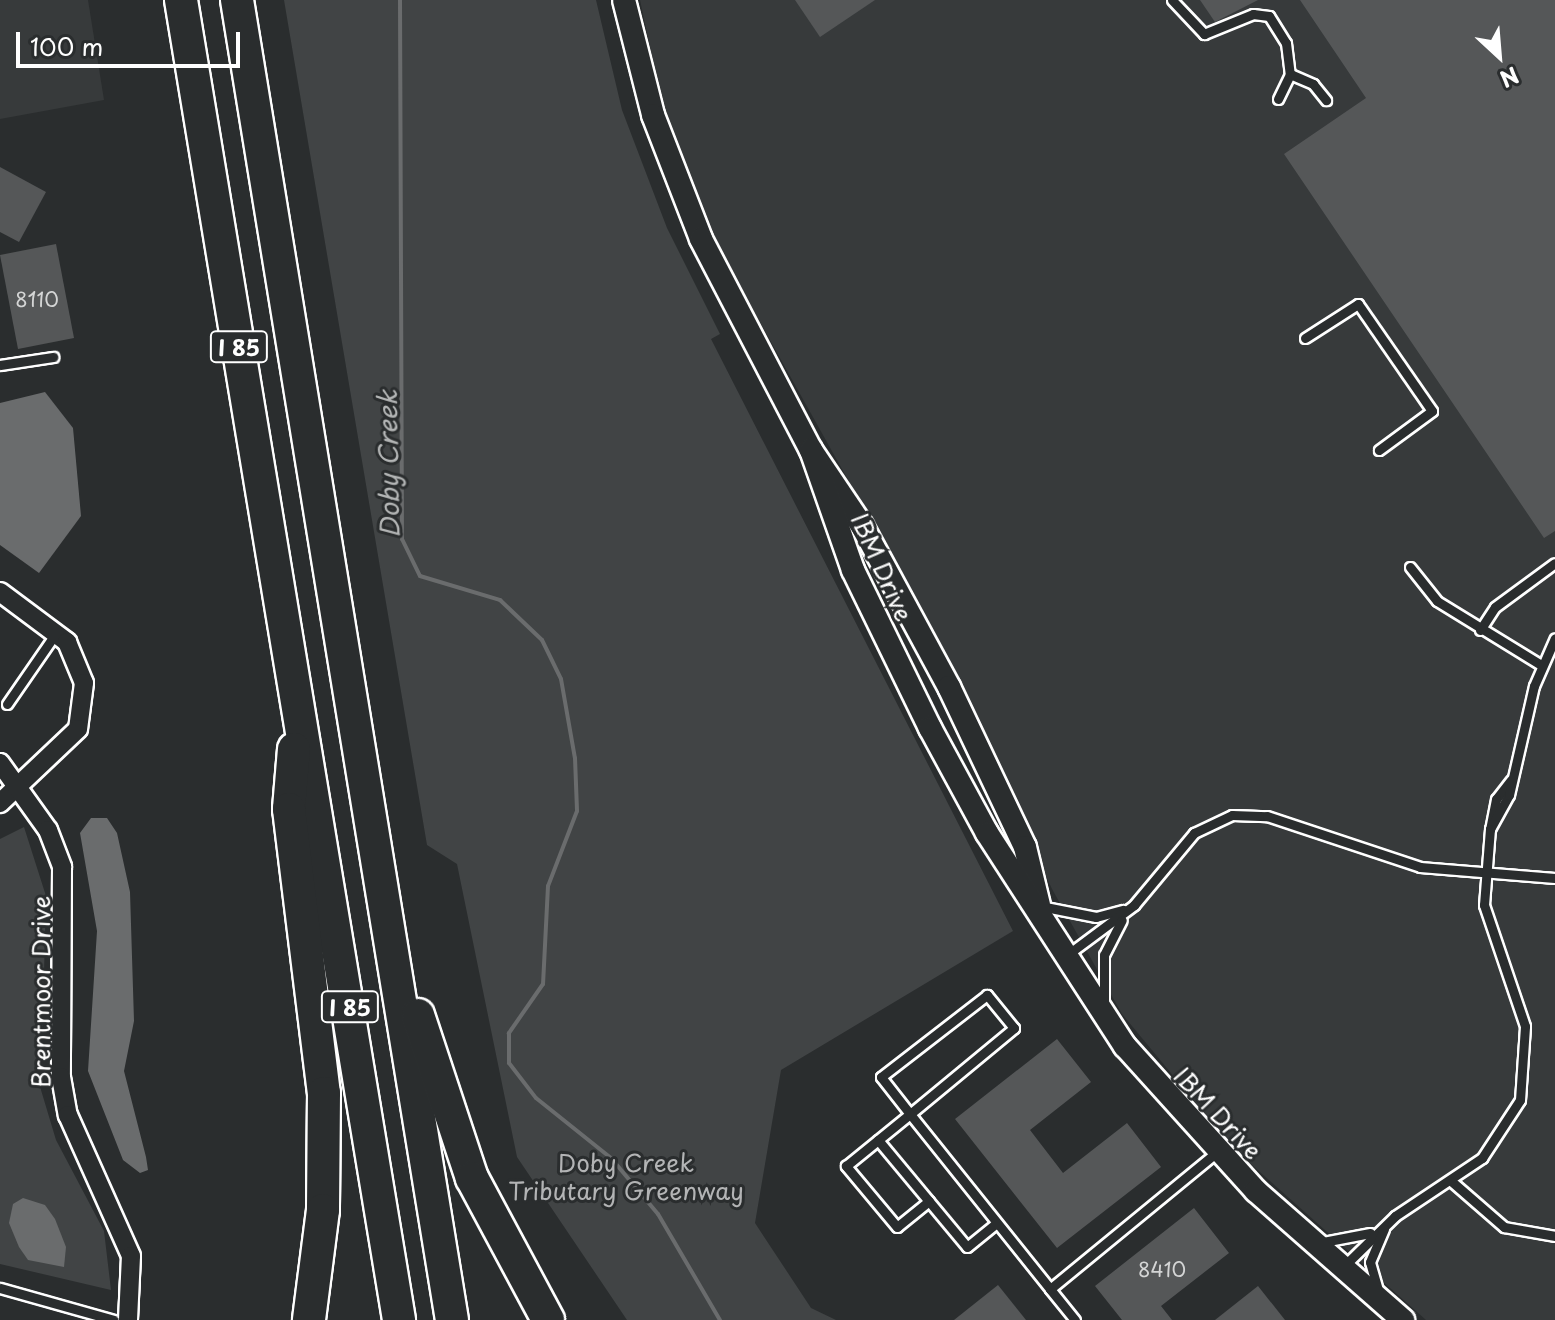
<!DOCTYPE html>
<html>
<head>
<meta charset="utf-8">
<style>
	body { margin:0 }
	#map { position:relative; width:1555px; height:1320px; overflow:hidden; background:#2a2d2e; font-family:"Playpen Sans",sans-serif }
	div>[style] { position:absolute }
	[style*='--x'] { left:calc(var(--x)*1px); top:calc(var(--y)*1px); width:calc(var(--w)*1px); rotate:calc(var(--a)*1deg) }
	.built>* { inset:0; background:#373a3b }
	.green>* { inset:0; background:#414445 }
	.water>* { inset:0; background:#6a6c6d }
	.stream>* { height:4px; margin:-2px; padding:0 2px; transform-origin:2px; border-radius:2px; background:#6a6c6d }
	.building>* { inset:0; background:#555758 }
	.roads { filter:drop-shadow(2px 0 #fff) drop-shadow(-2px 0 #fff) drop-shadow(0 2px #fff) drop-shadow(0 -2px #fff) }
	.service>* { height:9px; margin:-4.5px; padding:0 4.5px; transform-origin:4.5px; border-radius:4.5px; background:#2a2d2e }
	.minor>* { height:18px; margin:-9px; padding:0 9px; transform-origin:9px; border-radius:9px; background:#2a2d2e }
	.tertiary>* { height:22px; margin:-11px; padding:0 11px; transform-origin:11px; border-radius:11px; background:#2a2d2e }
	.motorway>* { height:32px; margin:-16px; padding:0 16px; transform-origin:16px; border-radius:16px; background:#2a2d2e }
	span { translate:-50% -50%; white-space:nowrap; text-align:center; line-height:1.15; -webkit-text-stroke:6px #2a2d2e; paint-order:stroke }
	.number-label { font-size:20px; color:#d4d5d5 }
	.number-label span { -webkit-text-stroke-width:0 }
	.shield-label span { padding:2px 6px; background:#2a2d2e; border:2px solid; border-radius:6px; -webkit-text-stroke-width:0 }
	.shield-label { font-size:22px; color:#fff; font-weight:700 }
	.street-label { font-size:24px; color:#fff }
	.park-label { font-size:24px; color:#b3b4b5 }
	.water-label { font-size:26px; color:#b4b6b6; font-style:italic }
	.north { position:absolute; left:1459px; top:16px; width:80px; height:80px; -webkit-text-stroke:6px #2a2d2e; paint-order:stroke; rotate:154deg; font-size:22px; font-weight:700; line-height:32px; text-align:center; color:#fff }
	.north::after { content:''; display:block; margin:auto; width:28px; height:36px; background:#fff; clip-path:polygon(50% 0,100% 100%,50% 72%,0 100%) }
	.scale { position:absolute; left:16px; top:32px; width:224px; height:36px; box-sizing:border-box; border:4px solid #fff; border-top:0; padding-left:10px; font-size:24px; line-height:28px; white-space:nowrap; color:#fff; -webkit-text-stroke:6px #2a2d2e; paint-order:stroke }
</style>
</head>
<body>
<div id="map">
	<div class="built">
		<i style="clip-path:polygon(0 0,88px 0,104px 100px,0 119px)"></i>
		<i style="clip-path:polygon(640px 0,1555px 0,1555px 1320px,1426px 1320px,1234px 1149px,1122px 1014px,1052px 889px,920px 609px,707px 227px,667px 127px)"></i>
	</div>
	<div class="green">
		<i style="clip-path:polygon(284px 0,596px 0,622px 110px,667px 228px,720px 334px,711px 339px,1013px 931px,781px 1070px,755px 1223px,811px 1308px,836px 1320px,627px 1320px,517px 1157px,457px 864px,427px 845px)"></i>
		<i style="clip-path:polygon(24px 827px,46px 896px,41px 1090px,56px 1140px,104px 1231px,111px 1290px,0 1264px,0 839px)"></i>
	</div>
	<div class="water">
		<i style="clip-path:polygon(45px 392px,73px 428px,81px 516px,39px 573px,0 545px,0 403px)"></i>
		<i style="clip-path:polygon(91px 818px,107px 818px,117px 833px,130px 892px,134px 1021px,124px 1071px,146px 1157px,148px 1170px,140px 1173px,123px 1160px,88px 1071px,97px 931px,80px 833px)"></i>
		<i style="clip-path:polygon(23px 1198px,45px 1205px,55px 1219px,66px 1247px,64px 1267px,28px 1260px,19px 1247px,9px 1223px,13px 1204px)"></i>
	</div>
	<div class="stream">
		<i style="--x:400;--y:0;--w:539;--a:89.79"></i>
		<i style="--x:402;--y:539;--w:41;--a:64.1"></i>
		<i style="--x:420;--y:576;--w:84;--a:16.7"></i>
		<i style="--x:500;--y:600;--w:58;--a:43.6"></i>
		<i style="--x:542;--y:640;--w:43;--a:64"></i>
		<i style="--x:561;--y:679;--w:80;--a:80"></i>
		<i style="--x:575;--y:758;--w:53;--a:87.8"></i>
		<i style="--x:577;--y:811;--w:80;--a:111.1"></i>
		<i style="--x:548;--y:886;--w:98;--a:92.9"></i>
		<i style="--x:543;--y:984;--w:60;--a:124.8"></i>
		<i style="--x:509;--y:1033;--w:30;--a:90"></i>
		<i style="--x:509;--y:1063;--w:44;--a:52.4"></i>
		<i style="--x:536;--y:1098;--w:96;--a:38.7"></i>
		<i style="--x:611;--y:1158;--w:73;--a:50"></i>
		<i style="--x:658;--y:1214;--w:123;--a:59.7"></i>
	</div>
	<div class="building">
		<i style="clip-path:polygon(795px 0,875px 0,820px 37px)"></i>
		<i style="clip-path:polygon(1200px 0,1258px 0,1215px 22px)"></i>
		<i style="clip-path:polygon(1300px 0,1555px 0,1555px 531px,1544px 538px,1284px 154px,1366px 98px)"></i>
		<i style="clip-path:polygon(0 167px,46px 192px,19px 242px,0 232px)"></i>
		<i style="clip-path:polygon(56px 244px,74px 338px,18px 349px,0 255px)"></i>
		<i style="clip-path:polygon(1057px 1039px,1091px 1082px,1030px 1130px,1063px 1173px,1127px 1123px,1161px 1167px,1057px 1248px,955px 1119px)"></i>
		<i style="clip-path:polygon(1194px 1208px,1229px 1253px,1161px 1306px,1172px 1320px,1122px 1320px,1095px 1286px)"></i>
		<i style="clip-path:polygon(998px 1285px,1026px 1320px,954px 1320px)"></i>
		<i style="clip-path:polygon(1258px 1286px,1285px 1320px,1215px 1320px)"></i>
	</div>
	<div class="roads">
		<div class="service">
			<i style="--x:1172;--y:0;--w:47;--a:46.7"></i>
			<i style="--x:1204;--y:34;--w:53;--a:-22.2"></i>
			<i style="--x:1253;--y:14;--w:16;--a:7"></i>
			<i style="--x:1269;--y:16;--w:32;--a:58"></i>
			<i style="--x:1286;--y:43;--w:31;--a:83"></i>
			<i style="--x:1290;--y:74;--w:25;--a:23"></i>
			<i style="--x:1313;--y:84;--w:21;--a:51"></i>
			<i style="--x:1278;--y:99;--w:28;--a:-64"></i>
			<i style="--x:1305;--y:338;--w:63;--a:-32.7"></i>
			<i style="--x:1358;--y:304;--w:130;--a:55.3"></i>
			<i style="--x:1432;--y:411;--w:66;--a:143.7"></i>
			<i style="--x:0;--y:365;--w:54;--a:-8.6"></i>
			<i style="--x:1410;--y:567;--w:43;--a:51.5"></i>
			<i style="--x:1437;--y:601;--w:122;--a:31.6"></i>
			<i style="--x:1480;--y:630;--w:27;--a:-57"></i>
			<i style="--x:1495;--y:607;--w:74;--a:-36.3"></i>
			<i style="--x:7;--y:704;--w:86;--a:-55.4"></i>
			<i style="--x:1511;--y:780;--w:24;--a:128"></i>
			<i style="--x:1496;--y:799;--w:31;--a:101"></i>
			<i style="--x:1490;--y:829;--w:39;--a:-61"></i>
			<i style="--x:1509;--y:795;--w:112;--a:-77.1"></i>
			<i style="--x:1534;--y:686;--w:52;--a:-66.4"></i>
			<i style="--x:1040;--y:906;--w:57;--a:11.1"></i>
			<i style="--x:1096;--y:917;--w:28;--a:-15"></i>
			<i style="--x:1067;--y:955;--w:84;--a:-36.7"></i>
			<i style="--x:1134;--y:905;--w:94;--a:-50.2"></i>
			<i style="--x:1194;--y:833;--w:42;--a:-25.3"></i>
			<i style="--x:1232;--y:815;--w:35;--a:2"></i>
			<i style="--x:1267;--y:816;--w:161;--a:18.4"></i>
			<i style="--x:1420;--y:867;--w:135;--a:4.7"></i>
			<i style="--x:1104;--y:1000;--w:45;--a:-90"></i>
			<i style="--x:1104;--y:955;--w:39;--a:-63"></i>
			<i style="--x:878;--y:1140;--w:139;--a:50.2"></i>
			<i style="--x:967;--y:1247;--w:38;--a:-39"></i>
			<i style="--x:1450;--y:1180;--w:72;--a:41"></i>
			<i style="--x:1504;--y:1227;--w:52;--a:10"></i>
			<i style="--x:929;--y:1201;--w:41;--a:140.9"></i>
			<i style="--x:897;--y:1227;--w:80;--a:-129.9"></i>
			<i style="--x:846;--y:1166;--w:82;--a:-39.1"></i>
			<i style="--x:910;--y:1114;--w:135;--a:-39.6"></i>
			<i style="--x:1014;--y:1028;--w:43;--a:-129.3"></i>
			<i style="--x:987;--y:995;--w:134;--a:142.3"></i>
			<i style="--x:881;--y:1077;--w:47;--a:51.9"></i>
			<i style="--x:910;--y:1114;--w:224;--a:51.3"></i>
			<i style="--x:1323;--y:1242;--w:48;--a:-10.8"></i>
			<i style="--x:1343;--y:1267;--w:73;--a:-44.4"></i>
			<i style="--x:1395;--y:1216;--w:105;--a:-33.7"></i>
			<i style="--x:1482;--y:1158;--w:69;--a:-56.8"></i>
			<i style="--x:1520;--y:1100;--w:74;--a:-86.1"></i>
			<i style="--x:1525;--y:1026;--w:128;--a:-108.7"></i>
			<i style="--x:1484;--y:905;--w:76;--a:-85.5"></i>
			<i style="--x:0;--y:1288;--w:118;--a:15.7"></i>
			<i style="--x:1378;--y:1290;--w:29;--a:-106"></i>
			<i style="--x:1370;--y:1262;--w:36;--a:-67"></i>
			<i style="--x:1075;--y:1320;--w:40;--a:-129"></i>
			<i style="--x:1050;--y:1289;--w:216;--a:-39.4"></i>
		</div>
		<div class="minor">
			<i style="--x:0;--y:592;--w:84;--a:36.7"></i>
			<i style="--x:67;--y:642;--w:44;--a:67.5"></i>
			<i style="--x:84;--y:683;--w:46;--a:97.4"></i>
			<i style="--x:78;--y:729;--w:108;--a:136.5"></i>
			<i style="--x:0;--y:763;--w:82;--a:54.4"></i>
			<i style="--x:48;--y:830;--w:40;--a:69"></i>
			<i style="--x:62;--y:867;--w:210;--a:90.3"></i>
			<i style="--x:61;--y:1077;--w:39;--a:80"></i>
			<i style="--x:68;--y:1115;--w:154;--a:65.9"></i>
			<i style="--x:131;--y:1256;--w:64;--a:92.7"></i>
		</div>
		<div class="tertiary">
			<i style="--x:624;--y:0;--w:119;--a:75.8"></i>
			<i style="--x:653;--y:115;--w:133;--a:68.8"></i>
			<i style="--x:701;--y:239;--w:238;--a:62.5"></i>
			<i style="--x:811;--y:450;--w:92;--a:56.1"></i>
			<i style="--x:862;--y:526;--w:183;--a:61.6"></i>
			<i style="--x:949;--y:687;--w:177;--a:64.6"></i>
			<i style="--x:1025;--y:847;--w:60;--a:76.4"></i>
			<i style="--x:811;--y:450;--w:127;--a:70.7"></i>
			<i style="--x:853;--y:570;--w:176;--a:64"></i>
			<i style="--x:930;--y:728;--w:119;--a:61.5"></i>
			<i style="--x:987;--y:833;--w:254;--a:57.1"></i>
			<i style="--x:1125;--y:1046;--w:195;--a:47.9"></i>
			<i style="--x:1256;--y:1191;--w:196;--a:41.3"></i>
		</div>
		<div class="motorway">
			<i style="--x:181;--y:0;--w:1338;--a:80.62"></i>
			<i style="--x:237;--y:0;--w:1337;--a:80.75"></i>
			<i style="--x:294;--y:749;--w:60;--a:94.8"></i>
			<i style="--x:289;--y:809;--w:286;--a:83"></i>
			<i style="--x:324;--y:1093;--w:117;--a:90.5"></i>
			<i style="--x:323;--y:1210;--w:111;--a:97.3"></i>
			<i style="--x:418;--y:1015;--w:172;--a:71.7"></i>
			<i style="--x:472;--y:1178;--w:161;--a:61.8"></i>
		</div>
	</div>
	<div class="number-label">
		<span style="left:37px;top:299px">8110</span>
		<span style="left:1162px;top:1269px">8410</span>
	</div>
	<div class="shield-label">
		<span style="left:239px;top:347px">I 85</span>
		<span style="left:350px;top:1007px">I 85</span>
	</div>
	<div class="street-label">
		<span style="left:882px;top:567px;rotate:66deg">IBM Drive</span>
		<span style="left:41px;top:992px;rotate:-90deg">Brentmoor Drive</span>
		<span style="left:1218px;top:1113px;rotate:47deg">IBM Drive</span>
	</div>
	<div class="park-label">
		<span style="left:626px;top:1177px">Doby Creek<br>Tributary Greenway</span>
	</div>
	<div class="water-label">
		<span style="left:388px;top:464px;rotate:-91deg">Doby Creek</span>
	</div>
	<div class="north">N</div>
	<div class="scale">100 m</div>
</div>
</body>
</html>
